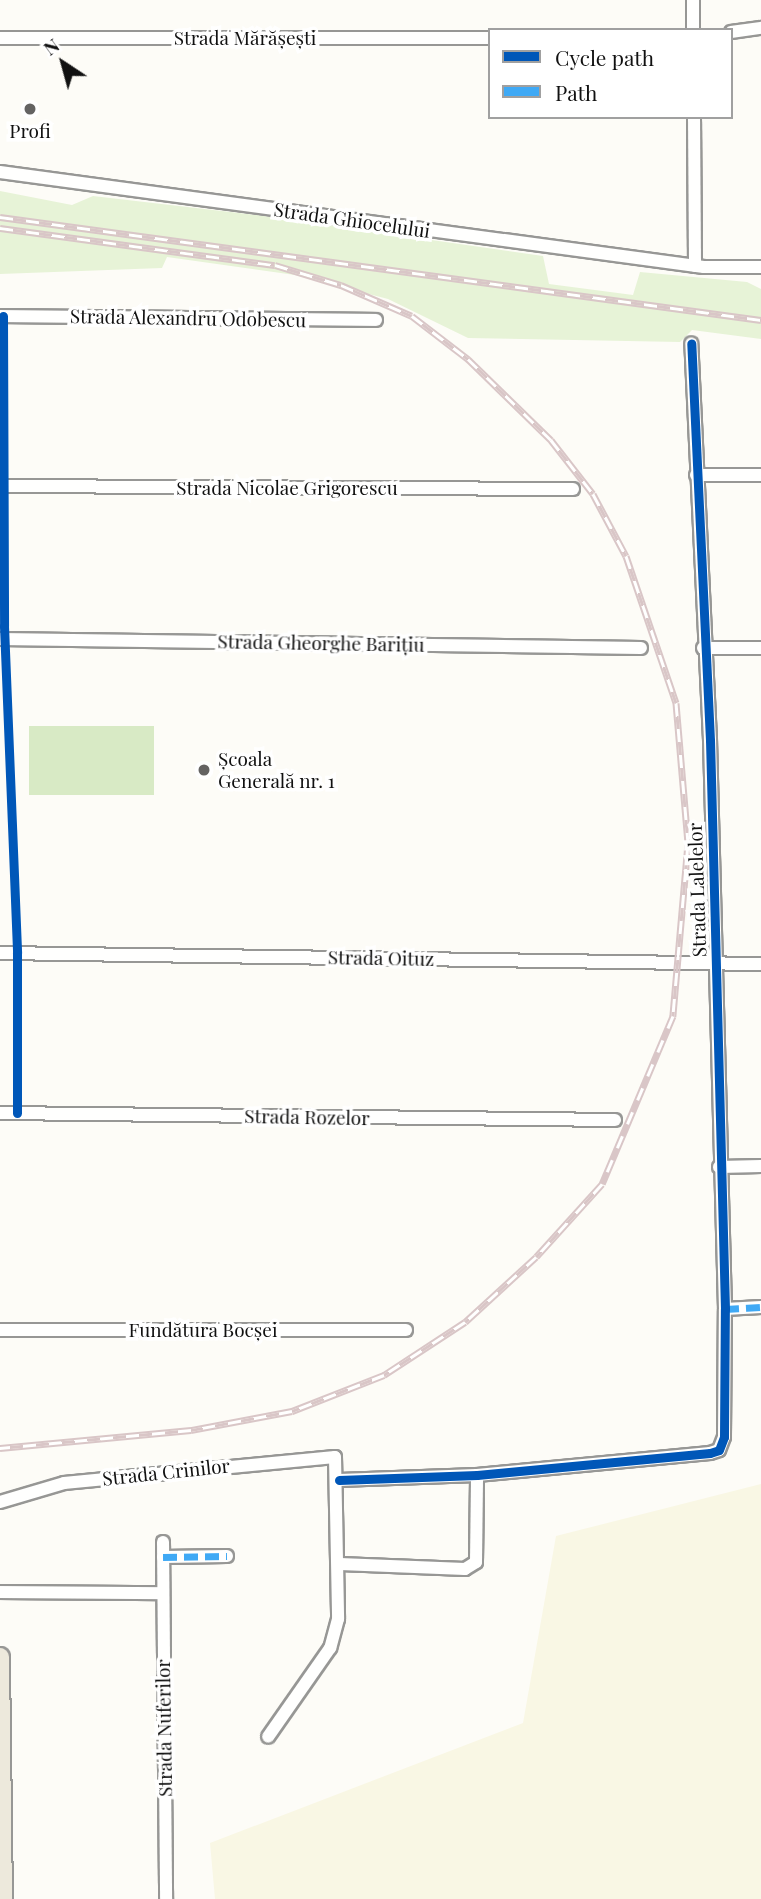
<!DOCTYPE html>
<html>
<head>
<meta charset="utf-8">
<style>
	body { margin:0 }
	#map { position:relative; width:761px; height:1899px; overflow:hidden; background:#fdfcf7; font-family:"Playfair Display",serif }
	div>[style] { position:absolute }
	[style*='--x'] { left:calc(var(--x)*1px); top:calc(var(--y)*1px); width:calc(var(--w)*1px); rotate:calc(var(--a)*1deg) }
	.farmland>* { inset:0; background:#f9f7e4 }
	.green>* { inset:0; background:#e7f3d7 }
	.forest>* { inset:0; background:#d8eac5 }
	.roads { filter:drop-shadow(2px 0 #979795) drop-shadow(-2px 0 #979795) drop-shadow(0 2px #979795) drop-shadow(0 -2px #979795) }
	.minor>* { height:12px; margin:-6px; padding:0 6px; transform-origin:6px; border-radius:6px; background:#fffffe }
	.primary>* { height:18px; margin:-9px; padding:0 9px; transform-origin:9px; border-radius:9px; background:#ede9dc }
	.rail>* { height:7px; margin-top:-3.5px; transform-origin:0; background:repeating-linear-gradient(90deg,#fff 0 13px,#d9c6c7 0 26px); box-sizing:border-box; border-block:2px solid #d9c6c7 }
	.quiet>* { height:7px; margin-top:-3.5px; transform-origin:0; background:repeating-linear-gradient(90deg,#3fa9f5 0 14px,transparent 0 21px) }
	.cycleway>* { height:9px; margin:-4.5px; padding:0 4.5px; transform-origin:4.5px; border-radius:4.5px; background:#0057b8 }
	.dots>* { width:19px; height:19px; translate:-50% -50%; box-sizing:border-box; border:4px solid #fff; border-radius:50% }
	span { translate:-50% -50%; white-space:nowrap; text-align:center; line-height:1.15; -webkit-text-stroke:7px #fff; paint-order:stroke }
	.street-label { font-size:19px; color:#111 }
	.poi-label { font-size:19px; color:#111 }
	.left { translate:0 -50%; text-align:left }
	.legend { position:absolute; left:488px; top:28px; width:245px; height:91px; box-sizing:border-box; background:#fff; border:2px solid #a0a0a0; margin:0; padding:9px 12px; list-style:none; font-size:21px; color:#111 }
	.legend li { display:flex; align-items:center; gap:14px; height:35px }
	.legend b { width:35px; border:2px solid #a0a0a0 }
	.north { position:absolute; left:28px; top:28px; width:70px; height:70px; -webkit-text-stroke:5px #fff; paint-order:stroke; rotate:324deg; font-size:19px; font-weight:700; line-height:28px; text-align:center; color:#111 }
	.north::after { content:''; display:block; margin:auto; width:24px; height:32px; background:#111; clip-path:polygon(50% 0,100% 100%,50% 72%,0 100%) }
</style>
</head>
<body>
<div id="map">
	<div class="farmland">
		<i style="clip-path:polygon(761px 1484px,761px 1899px,215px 1899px,210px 1843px,523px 1723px,556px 1536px)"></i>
	</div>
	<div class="green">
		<i style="clip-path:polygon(0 191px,72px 205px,93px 196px,257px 215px,543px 256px,549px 284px,633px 295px,640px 272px,747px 282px,761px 289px,761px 339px,692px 330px,680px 342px,468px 338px,388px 299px,295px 275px,167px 257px,162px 268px,0 274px)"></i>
	</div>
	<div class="forest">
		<i style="clip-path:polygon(29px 726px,154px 726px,154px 795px,29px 795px)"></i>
	</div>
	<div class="roads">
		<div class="minor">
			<i style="--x:693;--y:0;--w:30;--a:90"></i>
			<i style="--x:731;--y:32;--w:30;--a:-8"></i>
			<i style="--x:0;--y:38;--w:490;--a:0"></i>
			<i style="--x:694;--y:117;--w:149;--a:89.6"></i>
			<i style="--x:0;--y:172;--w:710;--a:7.69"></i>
			<i style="--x:704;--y:267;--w:57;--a:0"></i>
			<i style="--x:0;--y:316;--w:376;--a:0.6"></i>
			<i style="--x:696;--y:475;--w:65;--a:0"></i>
			<i style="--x:0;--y:486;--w:573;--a:0.3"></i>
			<i style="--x:0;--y:639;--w:641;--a:0.8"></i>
			<i style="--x:703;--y:648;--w:58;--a:0"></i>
			<i style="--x:0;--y:953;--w:761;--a:0.83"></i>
			<i style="--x:0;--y:1113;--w:615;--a:0.65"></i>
			<i style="--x:719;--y:1167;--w:42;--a:-1.4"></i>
			<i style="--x:725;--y:1309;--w:36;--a:-3"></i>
			<i style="--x:0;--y:1330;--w:406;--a:0"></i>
			<i style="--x:339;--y:1480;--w:138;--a:-2.1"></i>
			<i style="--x:477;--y:1475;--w:234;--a:-5.4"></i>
			<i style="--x:710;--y:1453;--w:9;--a:-18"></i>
			<i style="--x:719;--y:1450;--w:14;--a:-69"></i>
			<i style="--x:724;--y:1437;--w:128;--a:-89.6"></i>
			<i style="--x:725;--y:1309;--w:569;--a:-91.51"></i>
			<i style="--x:710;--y:740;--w:397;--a:-92.7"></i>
			<i style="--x:0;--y:1502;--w:67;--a:-16.5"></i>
			<i style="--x:64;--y:1483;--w:272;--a:-5.5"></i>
			<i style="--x:335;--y:1457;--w:162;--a:88.9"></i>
			<i style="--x:338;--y:1619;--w:30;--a:105"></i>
			<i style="--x:330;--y:1648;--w:108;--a:124.9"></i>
			<i style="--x:163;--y:1542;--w:357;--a:89.5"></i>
			<i style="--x:163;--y:1557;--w:64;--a:-0.9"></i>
			<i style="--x:340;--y:1564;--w:125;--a:2.3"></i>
			<i style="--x:465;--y:1569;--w:13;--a:-32"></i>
			<i style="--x:476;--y:1562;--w:87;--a:-89.3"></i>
			<i style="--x:0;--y:1592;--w:163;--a:0.4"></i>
		</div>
		<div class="primary">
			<i style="--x:0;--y:1657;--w:242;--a:89.3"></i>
		</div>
	</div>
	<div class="rail">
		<i style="--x:0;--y:217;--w:768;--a:7.71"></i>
		<i style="--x:0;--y:228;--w:277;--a:7.7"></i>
		<i style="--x:275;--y:265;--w:69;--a:16.9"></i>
		<i style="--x:341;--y:285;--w:77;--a:23.6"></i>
		<i style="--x:412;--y:316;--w:71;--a:37.5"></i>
		<i style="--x:468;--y:359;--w:116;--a:44.3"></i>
		<i style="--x:551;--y:440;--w:68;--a:52.1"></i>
		<i style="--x:593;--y:494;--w:70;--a:62"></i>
		<i style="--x:626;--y:556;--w:155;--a:71.2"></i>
		<i style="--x:676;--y:703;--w:141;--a:85.1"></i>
		<i style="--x:688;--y:843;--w:174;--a:95"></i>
		<i style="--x:673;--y:1016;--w:182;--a:112.9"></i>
		<i style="--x:602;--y:1184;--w:98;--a:132.1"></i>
		<i style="--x:536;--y:1257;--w:96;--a:137.5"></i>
		<i style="--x:465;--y:1322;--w:97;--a:146.8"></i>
		<i style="--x:384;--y:1375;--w:99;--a:158.6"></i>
		<i style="--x:292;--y:1411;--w:103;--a:169.3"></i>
		<i style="--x:191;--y:1430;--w:192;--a:174.6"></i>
	</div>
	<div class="quiet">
		<i style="--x:725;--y:1309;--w:36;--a:-3"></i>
		<i style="--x:163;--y:1557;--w:64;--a:-0.9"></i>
	</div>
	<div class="cycleway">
		<i style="--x:3;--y:316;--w:310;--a:89.8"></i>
		<i style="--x:4;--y:626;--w:327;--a:87.7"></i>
		<i style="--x:17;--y:953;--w:160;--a:90"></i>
		<i style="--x:339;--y:1480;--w:138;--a:-2.1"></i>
		<i style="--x:477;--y:1475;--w:234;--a:-5.4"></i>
		<i style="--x:710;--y:1453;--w:9;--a:-18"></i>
		<i style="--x:719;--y:1450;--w:14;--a:-69"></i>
		<i style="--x:724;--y:1437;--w:128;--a:-89.6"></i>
		<i style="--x:725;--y:1309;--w:569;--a:-91.51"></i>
		<i style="--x:710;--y:740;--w:397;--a:-92.7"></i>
	</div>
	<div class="dots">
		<i style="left:30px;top:109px;background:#646362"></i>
		<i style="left:204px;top:770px;background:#646362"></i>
	</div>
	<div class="street-label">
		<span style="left:245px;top:38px">Strada Mărășești</span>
		<span style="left:352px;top:220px;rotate:8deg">Strada Ghiocelului</span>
		<span style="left:188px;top:318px;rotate:1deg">Strada Alexandru Odobescu</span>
		<span style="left:287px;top:488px">Strada Nicolae Grigorescu</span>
		<span style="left:321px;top:643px;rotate:1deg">Strada Gheorghe Barițiu</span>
		<span style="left:697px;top:890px;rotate:-92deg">Strada Lalelelor</span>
		<span style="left:381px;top:958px;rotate:1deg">Strada Oituz</span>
		<span style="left:307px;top:1117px;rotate:1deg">Strada Rozelor</span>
		<span style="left:203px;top:1330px">Fundătura Bocșei</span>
		<span style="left:166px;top:1472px;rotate:-6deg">Strada Crinilor</span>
		<span style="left:164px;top:1728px;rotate:-91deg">Strada Nuferilor</span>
	</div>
	<div class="poi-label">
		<span style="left:30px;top:131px">Profi</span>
		<span class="left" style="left:218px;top:770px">Școala<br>Generală nr. 1</span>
	</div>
	<ul class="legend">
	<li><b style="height:9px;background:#0057b8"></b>Cycle path</li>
	<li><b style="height:9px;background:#3fa9f5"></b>Path</li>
	</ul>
	<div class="north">N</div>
</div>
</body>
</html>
